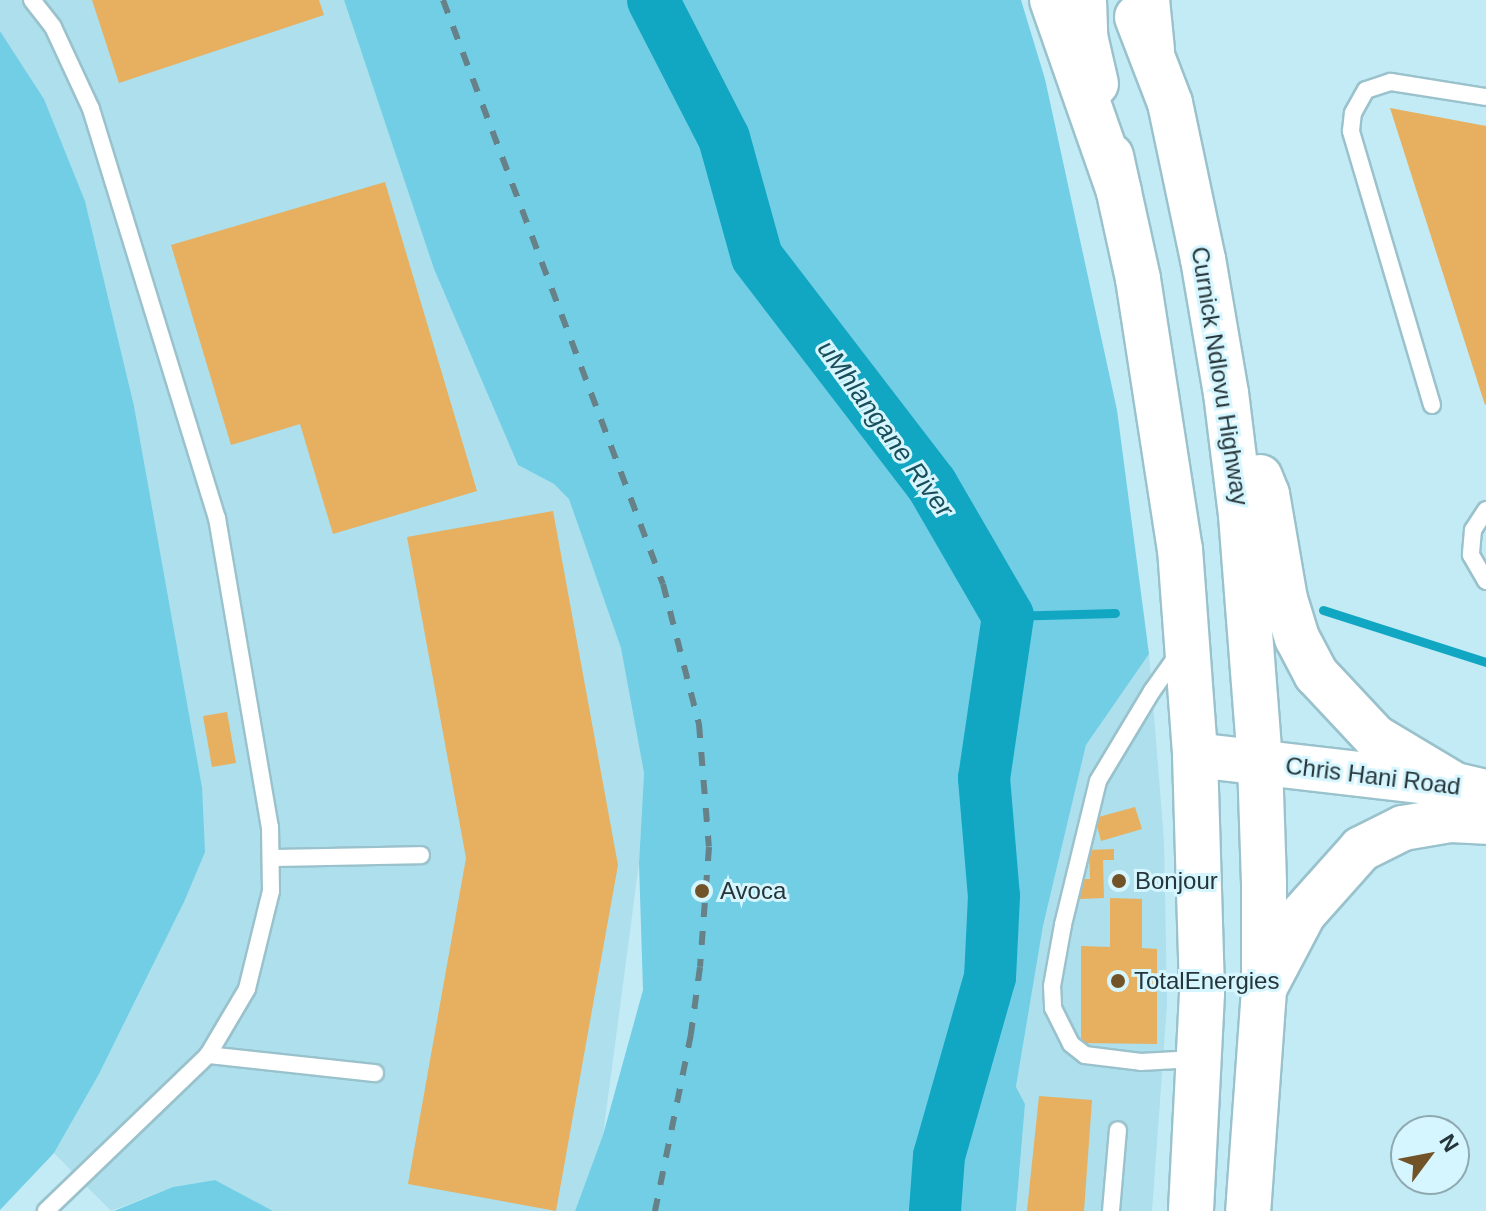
<!DOCTYPE html>
<html>
<head>
<meta charset="utf-8">
<style>
	body { margin:0 }
	#map { position:relative; width:1486px; height:1211px; overflow:hidden; background:#c2ebf5; font-family:Arial,sans-serif }
	div>[style] { position:absolute }
	[style*='--x'] { left:calc(var(--x)*1px); top:calc(var(--y)*1px); width:calc(var(--w)*1px); rotate:calc(var(--a)*1deg) }
	.built>* { inset:0; background:#addfec }
	.green>* { inset:0; background:#72cee5 }
	.stream>* { height:9px; margin:-4.5px; padding:0 4.5px; transform-origin:4.5px; border-radius:4.5px; background:#11a7c3 }
	.river>* { height:52px; margin:-26px; padding:0 26px; transform-origin:26px; border-radius:26px; background:#11a7c3 }
	.building>* { inset:0; background:#e6b060 }
	.roads { filter:drop-shadow(2px 0 #9ac2cc) drop-shadow(-2px 0 #9ac2cc) drop-shadow(0 2px #9ac2cc) drop-shadow(0 -2px #9ac2cc) }
	.lane>* { height:16px; margin:-8px; padding:0 8px; transform-origin:8px; border-radius:8px; background:#fff }
	.secondary>* { height:44px; margin:-22px; padding:0 22px; transform-origin:22px; border-radius:22px; background:#fff }
	.primary>* { height:44px; margin:-22px; padding:0 22px; transform-origin:22px; border-radius:22px; background:#fff }
	.highway>* { height:44px; margin:-22px; padding:0 22px; transform-origin:22px; border-radius:22px; background:#fff }
	.rail>* { height:6px; margin-top:-3px; transform-origin:0; background:repeating-linear-gradient(90deg,#678188 0 14px,transparent 0 28px) }
	.dots>* { width:22px; height:22px; translate:-50% -50%; box-sizing:border-box; border:4px solid #d6f6ff; border-radius:50% }
	span { translate:-50% -50%; white-space:nowrap; text-align:center; line-height:1.15; -webkit-text-stroke:6px #d6f6ff; paint-order:stroke }
	.street-label { font-size:24px; color:#253539 }
	.poi-label { font-size:24px; color:#253539 }
	.left { translate:0 -50%; text-align:left }
	.water-label { font-size:26px; color:#184e5a; font-style:italic }
	.north { position:absolute; left:1390px; top:1115px; width:80px; height:80px; box-sizing:border-box; background:#d6f6ff; border:2px solid #8fa9b0; border-radius:50%; rotate:58deg; font-size:22px; font-weight:700; line-height:32px; text-align:center; color:#253539 }
	.north::after { content:''; display:block; margin:auto; width:28px; height:36px; background:#715327; clip-path:polygon(50% 0,100% 100%,50% 72%,0 100%) }
</style>
</head>
<body>
<div id="map">
	<div class="built">
		<i style="clip-path:polygon(0 0,344px 0,434px 269px,518px 465px,554px 484px,569px 498px,621px 647px,644px 773px,639px 863px,603px 1135px,575px 1211px,273px 1211px,215px 1180px,173px 1187px,111px 1211px,54px 1153px,99px 1074px,184px 902px,202px 787px,134px 406px,85px 201px,44px 99px,0 31px)"></i>
		<i style="clip-path:polygon(1149px 654px,1164px 841px,1167px 1004px,1152px 1211px,1016px 1211px,1025px 1104px,1016px 1088px,1043px 926px,1086px 745px)"></i>
	</div>
	<div class="green">
		<i style="clip-path:polygon(344px 0,1021px 0,1045px 79px,1117px 410px,1149px 654px,1086px 745px,1043px 926px,1016px 1087px,1025px 1104px,1016px 1211px,575px 1211px,603px 1135px,643px 990px,639px 863px,644px 773px,621px 648px,569px 499px,554px 484px,518px 465px,434px 269px)"></i>
		<i style="clip-path:polygon(0 31px,44px 99px,85px 201px,134px 406px,202px 787px,205px 852px,184px 902px,99px 1074px,54px 1153px,0 1210px)"></i>
		<i style="clip-path:polygon(215px 1180px,273px 1211px,114px 1211px,173px 1187px)"></i>
	</div>
	<div class="stream">
		<i style="--x:1323;--y:610;--w:171;--a:17.7"></i>
		<i style="--x:1008;--y:616;--w:107;--a:-1.6"></i>
	</div>
	<div class="river">
		<i style="--x:653;--y:0;--w:155;--a:62.8"></i>
		<i style="--x:724;--y:138;--w:123;--a:74.5"></i>
		<i style="--x:757;--y:257;--w:287;--a:52.5"></i>
		<i style="--x:932;--y:485;--w:151;--a:59.9"></i>
		<i style="--x:1008;--y:616;--w:164;--a:98.4"></i>
		<i style="--x:984;--y:778;--w:118;--a:85.2"></i>
		<i style="--x:994;--y:896;--w:81;--a:92.8"></i>
		<i style="--x:990;--y:977;--w:186;--a:105.9"></i>
		<i style="--x:939;--y:1156;--w:55;--a:94.2"></i>
	</div>
	<div class="building">
		<i style="clip-path:polygon(92px 0,319px 0,324px 15px,119px 83px)"></i>
		<i style="clip-path:polygon(1390px 108px,1486px 126px,1486px 404px,1485px 405px)"></i>
		<i style="clip-path:polygon(385px 182px,477px 491px,333px 534px,300px 424px,231px 445px,171px 245px)"></i>
		<i style="clip-path:polygon(553px 511px,618px 865px,556px 1211px,408px 1184px,466px 858px,407px 537px)"></i>
		<i style="clip-path:polygon(227px 712px,236px 763px,212px 767px,203px 716px)"></i>
		<i style="clip-path:polygon(1135px 807px,1142px 829px,1101px 841px,1095px 818px)"></i>
		<i style="clip-path:polygon(1114px 849px,1114px 860px,1103px 860px,1104px 898px,1080px 899px,1079px 879px,1090px 879px,1089px 850px)"></i>
		<i style="clip-path:polygon(1110px 898px,1142px 899px,1142px 948px,1157px 949px,1157px 1044px,1081px 1043px,1081px 946px,1110px 947px)"></i>
		<i style="clip-path:polygon(1039px 1096px,1092px 1100px,1084px 1211px,1027px 1211px)"></i>
	</div>
	<div class="roads">
		<div class="lane">
			<i style="--x:32;--y:0;--w:34;--a:52"></i>
			<i style="--x:53;--y:27;--w:90;--a:65.1"></i>
			<i style="--x:91;--y:109;--w:428;--a:72.9"></i>
			<i style="--x:217;--y:518;--w:314;--a:80.3"></i>
			<i style="--x:270;--y:827;--w:64;--a:89.1"></i>
			<i style="--x:271;--y:891;--w:101;--a:103.8"></i>
			<i style="--x:247;--y:989;--w:77;--a:120.6"></i>
			<i style="--x:208;--y:1055;--w:225;--a:136.1"></i>
			<i style="--x:1432;--y:405;--w:286;--a:-106.5"></i>
			<i style="--x:1351;--y:131;--w:18;--a:-84"></i>
			<i style="--x:1353;--y:113;--w:26;--a:-61"></i>
			<i style="--x:1366;--y:90;--w:26;--a:-18"></i>
			<i style="--x:1391;--y:82;--w:96;--a:9"></i>
			<i style="--x:1486;--y:510;--w:24;--a:123"></i>
			<i style="--x:1473;--y:530;--w:25;--a:95"></i>
			<i style="--x:1471;--y:555;--w:30;--a:60"></i>
			<i style="--x:1179;--y:653;--w:47;--a:125.4"></i>
			<i style="--x:1152;--y:691;--w:105;--a:121"></i>
			<i style="--x:1098;--y:781;--w:148;--a:103.7"></i>
			<i style="--x:1063;--y:925;--w:62;--a:100.2"></i>
			<i style="--x:1052;--y:986;--w:22;--a:87"></i>
			<i style="--x:1053;--y:1008;--w:40;--a:63.4"></i>
			<i style="--x:1071;--y:1044;--w:18;--a:38"></i>
			<i style="--x:1085;--y:1055;--w:56;--a:7.1"></i>
			<i style="--x:1141;--y:1062;--w:54;--a:-3.2"></i>
			<i style="--x:271;--y:858;--w:150;--a:-1.1"></i>
			<i style="--x:208;--y:1055;--w:168;--a:6.2"></i>
			<i style="--x:1111;--y:1211;--w:81;--a:-85.1"></i>
		</div>
		<div class="secondary">
			<i style="--x:1195;--y:755;--w:262;--a:6.6"></i>
			<i style="--x:1455;--y:785;--w:32;--a:13"></i>
		</div>
		<div class="primary">
			<i style="--x:1084;--y:0;--w:36;--a:88"></i>
			<i style="--x:1085;--y:36;--w:49;--a:77.1"></i>
			<i style="--x:1137;--y:17;--w:92;--a:69"></i>
			<i style="--x:1170;--y:103;--w:159;--a:78.1"></i>
			<i style="--x:1203;--y:259;--w:136;--a:80.3"></i>
			<i style="--x:1226;--y:393;--w:123;--a:83"></i>
			<i style="--x:1241;--y:515;--w:248;--a:85.6"></i>
			<i style="--x:1260;--y:762;--w:122;--a:88.1"></i>
			<i style="--x:1264;--y:884;--w:106;--a:90"></i>
			<i style="--x:1264;--y:990;--w:222;--a:94.1"></i>
			<i style="--x:1111;--y:156;--w:126;--a:77.6"></i>
			<i style="--x:1138;--y:279;--w:273;--a:81.2"></i>
			<i style="--x:1180;--y:549;--w:207;--a:85.8"></i>
			<i style="--x:1195;--y:755;--w:238;--a:88.3"></i>
			<i style="--x:1202;--y:993;--w:218;--a:92.9"></i>
			<i style="--x:1260;--y:477;--w:18;--a:68"></i>
			<i style="--x:1267;--y:494;--w:107;--a:80.3"></i>
			<i style="--x:1285;--y:599;--w:41;--a:72.9"></i>
			<i style="--x:1297;--y:638;--w:41;--a:62.2"></i>
			<i style="--x:1316;--y:674;--w:86;--a:46.9"></i>
			<i style="--x:1375;--y:737;--w:93;--a:31"></i>
			<i style="--x:1266;--y:985;--w:81;--a:-62.2"></i>
			<i style="--x:1304;--y:913;--w:86;--a:-48.3"></i>
			<i style="--x:1361;--y:849;--w:47;--a:-26.6"></i>
			<i style="--x:1403;--y:828;--w:49;--a:-9.5"></i>
			<i style="--x:1451;--y:820;--w:35;--a:3"></i>
		</div>
		<div class="highway">
			<i style="--x:1052;--y:0;--w:202;--a:70.7"></i>
			<i style="--x:1147;--y:0;--w:50;--a:84.3"></i>
		</div>
	</div>
	<div class="rail">
		<i style="--x:443;--y:0;--w:624;--a:69.36"></i>
		<i style="--x:663;--y:584;--w:145;--a:75.6"></i>
		<i style="--x:699;--y:724;--w:123;--a:85.4"></i>
		<i style="--x:709;--y:847;--w:120;--a:94.3"></i>
		<i style="--x:700;--y:967;--w:68;--a:97.7"></i>
		<i style="--x:691;--y:1034;--w:181;--a:101.5"></i>
	</div>
	<div class="dots">
		<i style="left:1119px;top:881px;background:#715327"></i>
		<i style="left:702px;top:891px;background:#715327"></i>
		<i style="left:1118px;top:981px;background:#715327"></i>
	</div>
	<div class="street-label">
		<span style="left:1220px;top:376px;rotate:81deg">Curnick Ndlovu Highway</span>
		<span style="left:1373px;top:776px;rotate:7deg">Chris Hani Road</span>
	</div>
	<div class="poi-label">
		<span class="left" style="left:1135px;top:881px">Bonjour</span>
		<span class="left" style="left:720px;top:891px">Avoca</span>
		<span class="left" style="left:1134px;top:981px">TotalEnergies</span>
	</div>
	<div class="water-label">
		<span style="left:885px;top:429px;rotate:54deg">uMhlangane River</span>
	</div>
	<div class="north">N</div>
</div>
</body>
</html>
